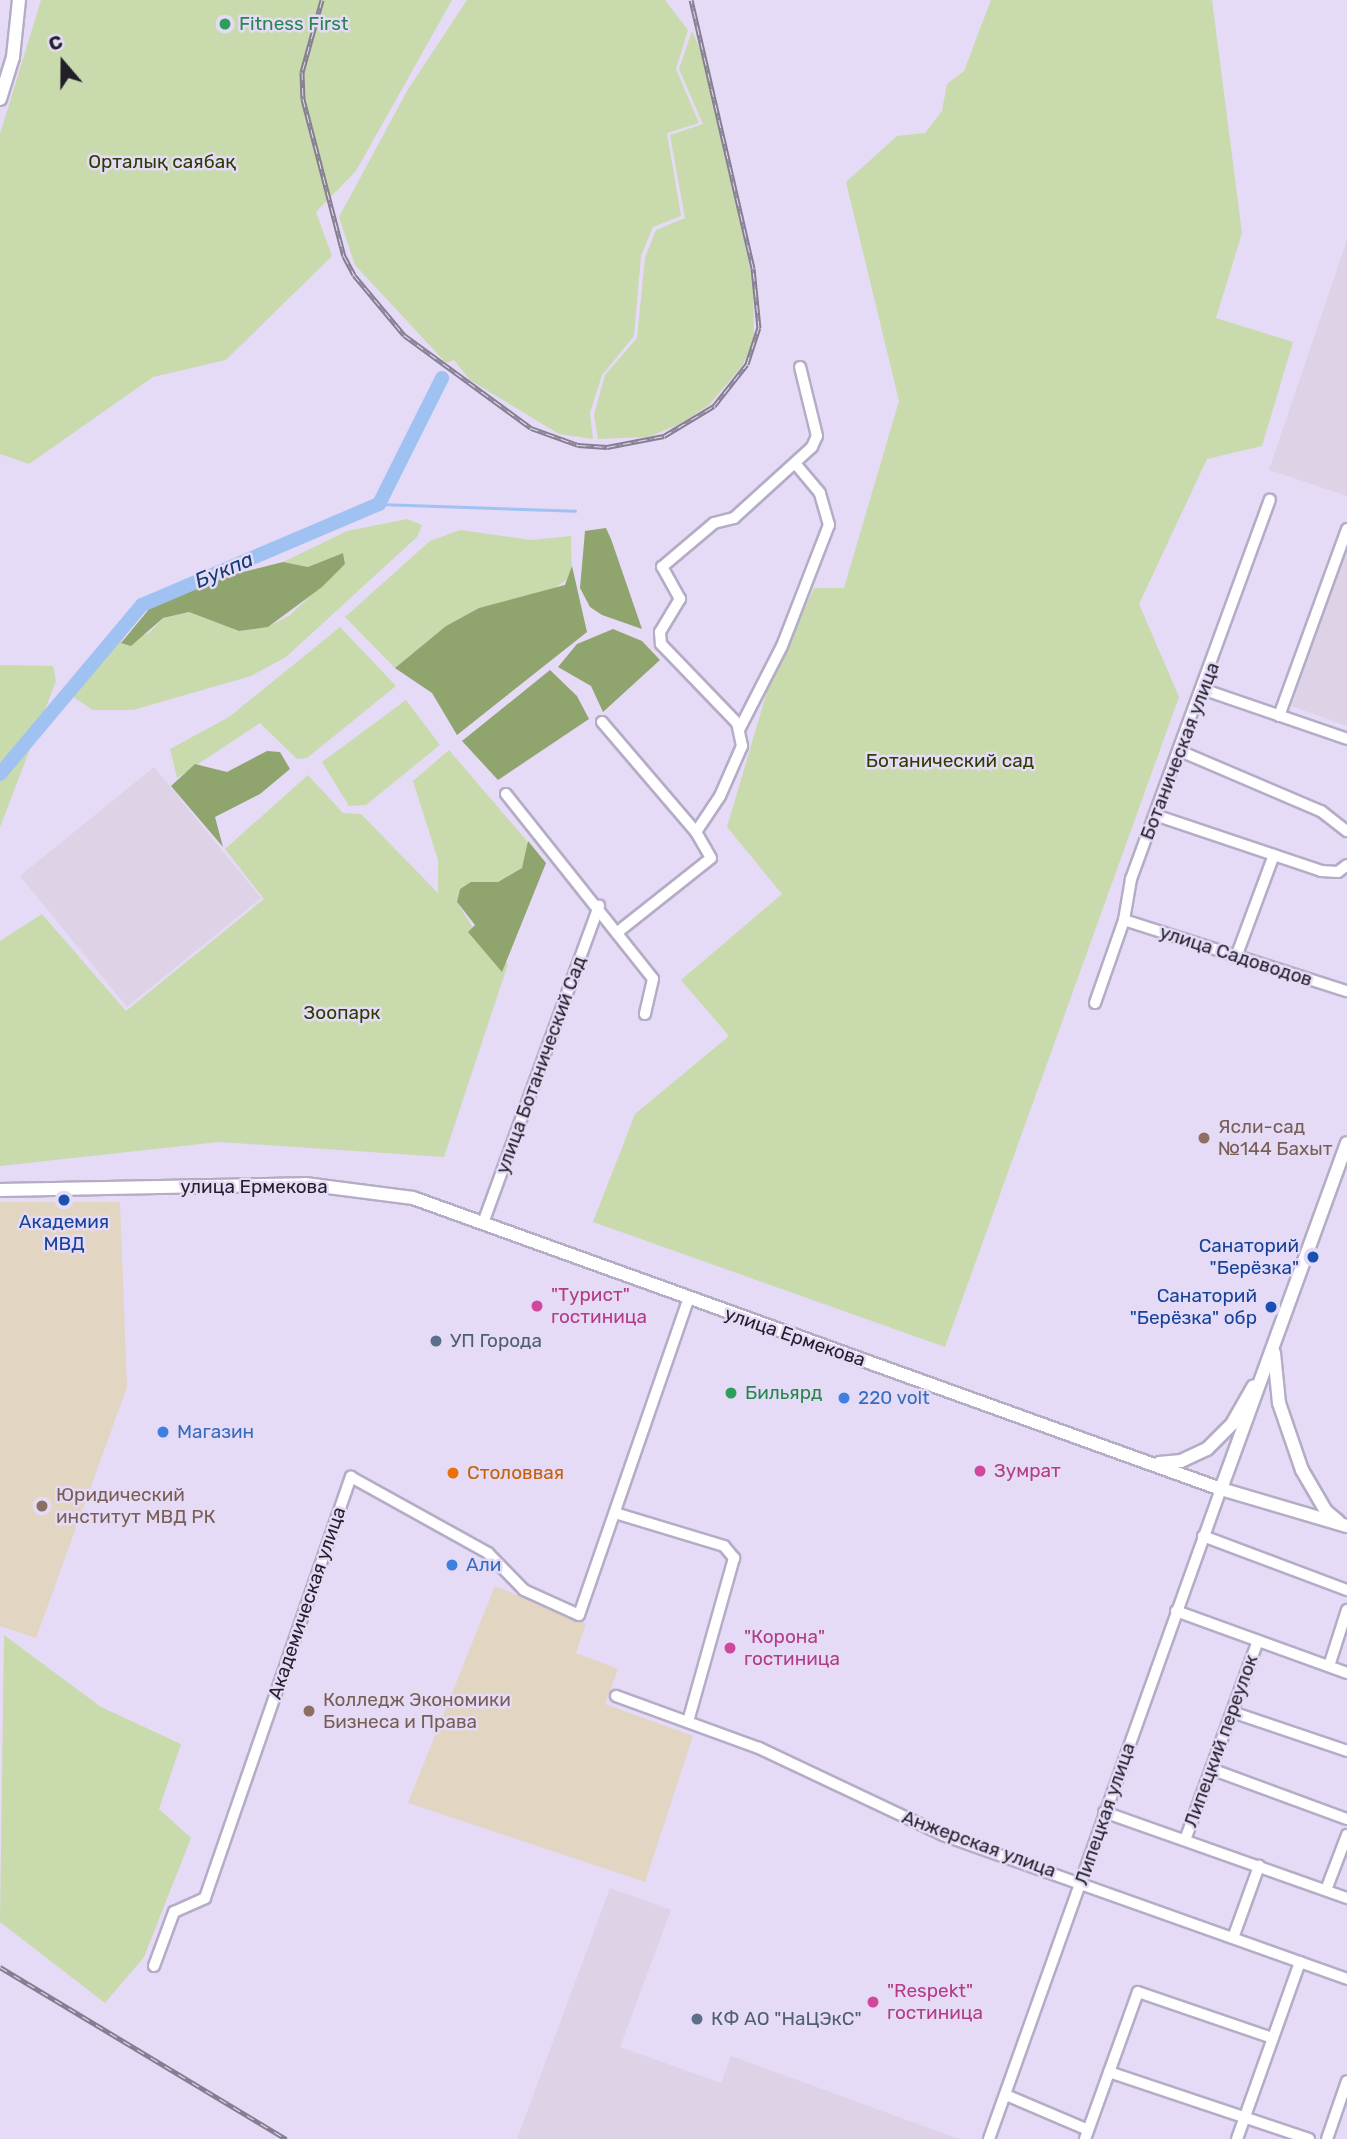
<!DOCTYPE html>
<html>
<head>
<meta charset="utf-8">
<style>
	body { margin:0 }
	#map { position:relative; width:1347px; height:2139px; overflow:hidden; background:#e5dbf7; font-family:Rubik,sans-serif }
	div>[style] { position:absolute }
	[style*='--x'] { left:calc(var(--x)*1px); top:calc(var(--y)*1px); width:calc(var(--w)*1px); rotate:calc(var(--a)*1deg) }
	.industrial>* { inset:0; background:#ddd2e6 }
	.education>* { inset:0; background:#e2d5c1 }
	.green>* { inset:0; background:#c9daad }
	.forest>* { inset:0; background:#90a46e }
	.stream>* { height:2.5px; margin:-1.25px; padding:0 1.25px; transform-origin:1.25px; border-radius:1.25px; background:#a0c2f2 }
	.river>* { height:14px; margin:-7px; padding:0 7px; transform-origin:7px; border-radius:7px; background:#a0c2f2 }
	.roads { filter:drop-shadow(2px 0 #b5acc6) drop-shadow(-2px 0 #b5acc6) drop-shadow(0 2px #b5acc6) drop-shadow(0 -2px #b5acc6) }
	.minor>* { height:10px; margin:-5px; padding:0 5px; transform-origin:5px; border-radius:5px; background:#fff }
	.major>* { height:12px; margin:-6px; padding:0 6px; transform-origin:6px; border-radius:6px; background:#fff }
	.rail>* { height:5px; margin-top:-2.5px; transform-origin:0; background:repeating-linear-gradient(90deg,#e5dbf7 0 8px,#867f92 0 16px); box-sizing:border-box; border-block:2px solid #867f92 }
	.dots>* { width:19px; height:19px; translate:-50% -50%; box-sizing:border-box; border:4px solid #e5dbf7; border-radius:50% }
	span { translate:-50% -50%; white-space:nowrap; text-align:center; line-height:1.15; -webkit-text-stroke:5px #e5dbf7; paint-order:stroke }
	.leisure-label { font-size:19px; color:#27864d }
	.left { translate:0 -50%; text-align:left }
	.park-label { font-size:19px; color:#2d3d00 }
	.street-label { font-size:19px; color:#231f29 }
	.education-label { font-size:19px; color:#785e54 }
	.transit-label { font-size:19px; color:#164399 }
	.right { translate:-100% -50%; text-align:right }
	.hotel-label { font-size:19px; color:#b23c85 }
	.service-label { font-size:19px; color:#4e5e75 }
	.shop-label { font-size:19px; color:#366cbe }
	.food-label { font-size:19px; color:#c56008 }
	.water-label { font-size:21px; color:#123c74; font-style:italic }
	.north { position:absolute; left:28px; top:28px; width:70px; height:70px; -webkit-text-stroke:5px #e5dbf7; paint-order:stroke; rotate:340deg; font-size:19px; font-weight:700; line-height:28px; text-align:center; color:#231f29 }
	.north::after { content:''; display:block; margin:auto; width:24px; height:32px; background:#231f29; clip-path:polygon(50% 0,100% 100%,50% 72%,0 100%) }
</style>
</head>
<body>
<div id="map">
	<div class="industrial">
		<i style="clip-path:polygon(1347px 240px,1347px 496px,1269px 470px)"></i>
		<i style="clip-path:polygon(1347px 549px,1347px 726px,1291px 706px)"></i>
		<i style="clip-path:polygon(154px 767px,261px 898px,127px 1007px,20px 876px)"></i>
		<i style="clip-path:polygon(610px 1888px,671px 1910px,620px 2047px,721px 2083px,731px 2056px,959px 2139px,517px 2139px)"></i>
	</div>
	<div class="education">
		<i style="clip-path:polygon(0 1202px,120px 1202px,127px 1387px,36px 1638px,0 1626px)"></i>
		<i style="clip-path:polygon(495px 1586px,586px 1624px,576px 1653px,618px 1669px,605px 1704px,693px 1736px,645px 1882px,408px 1803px)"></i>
	</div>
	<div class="green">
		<i style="clip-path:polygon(41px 0,452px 0,356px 171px,316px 212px,332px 256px,226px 360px,153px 377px,29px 464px,0 454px,0 134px)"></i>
		<i style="clip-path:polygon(467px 0,665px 0,688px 30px,676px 69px,699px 123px,667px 133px,681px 216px,653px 227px,641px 256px,634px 336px,602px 375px,590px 413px,593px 439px,559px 434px,470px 380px,454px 360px,446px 363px,355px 265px,339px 217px,407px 91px)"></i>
		<i style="clip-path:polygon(991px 0,1212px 0,1242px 233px,1216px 318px,1293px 342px,1262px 446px,1207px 459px,1139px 604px,1179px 697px,945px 1347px,593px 1222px,635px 1114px,729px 1036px,681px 980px,782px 894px,727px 827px,768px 688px,814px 588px,844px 588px,899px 401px,846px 182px,897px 136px,925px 133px,942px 111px,947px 84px,964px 71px)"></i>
		<i style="clip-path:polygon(692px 31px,707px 64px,753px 283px,754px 342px,742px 366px,709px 405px,680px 424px,648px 437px,598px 439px,594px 415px,605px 375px,637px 338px,645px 258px,656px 230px,685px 218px,670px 135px,703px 124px,679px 69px)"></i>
		<i style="clip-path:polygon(407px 519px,422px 525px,417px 537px,286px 657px,251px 676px,133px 710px,93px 710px,70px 695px,126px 633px,121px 643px,149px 633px,163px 618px,189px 612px,239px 631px,268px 627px,290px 615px,345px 563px,343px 553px,308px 567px,283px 562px,347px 531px)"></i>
		<i style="clip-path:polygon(460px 530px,531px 540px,571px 536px,572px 576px,549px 592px,479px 608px,446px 626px,395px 668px,345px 617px,430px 541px)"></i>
		<i style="clip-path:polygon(340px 627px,396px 686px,307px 758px,297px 759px,260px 723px,177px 778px,170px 749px,229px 717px)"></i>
		<i style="clip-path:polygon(0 665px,53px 666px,56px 681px,0 827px)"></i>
		<i style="clip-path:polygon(406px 700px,440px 745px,366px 805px,349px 806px,322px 762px)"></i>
		<i style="clip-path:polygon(449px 750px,527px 841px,529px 853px,522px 868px,498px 882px,460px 889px,457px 902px,473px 928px,508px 964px,444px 1157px,219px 1142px,0 1166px,0 941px,42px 914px,126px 1011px,264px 899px,225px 849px,308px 775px,343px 813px,361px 814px,438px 893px,438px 860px,413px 781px)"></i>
		<i style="clip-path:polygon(4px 1635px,101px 1707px,181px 1744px,159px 1809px,191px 1838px,144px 1957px,105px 2003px,0 1922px)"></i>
	</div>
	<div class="forest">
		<i style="clip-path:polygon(606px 528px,611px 539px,642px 629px,602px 615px,590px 607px,580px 588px,585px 531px)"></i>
		<i style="clip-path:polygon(343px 553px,345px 564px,322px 587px,268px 627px,239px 631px,189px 612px,163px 618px,131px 646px,121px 643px,150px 608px,168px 599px,235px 574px,283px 562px,308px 567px)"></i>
		<i style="clip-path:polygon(572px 566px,587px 632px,457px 735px,432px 693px,395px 668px,446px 626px,479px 608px,565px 585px)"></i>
		<i style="clip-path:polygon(613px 629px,642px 641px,660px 660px,603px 712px,591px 686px,558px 667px,577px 644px)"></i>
		<i style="clip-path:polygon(550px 670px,577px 696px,589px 719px,498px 780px,462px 741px)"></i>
		<i style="clip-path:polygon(267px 751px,280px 752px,290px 769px,260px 794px,215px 817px,223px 847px,171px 786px,195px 764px,227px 772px)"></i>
		<i style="clip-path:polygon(528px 841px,546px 863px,502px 972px,468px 932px,475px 925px,457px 902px,460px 889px,471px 882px,498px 882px,522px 868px)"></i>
	</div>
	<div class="stream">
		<i style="--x:379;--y:504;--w:196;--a:2"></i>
	</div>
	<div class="river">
		<i style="--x:0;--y:774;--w:221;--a:-50"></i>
		<i style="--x:142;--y:605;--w:258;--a:-23.1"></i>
		<i style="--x:379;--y:504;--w:141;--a:-63.4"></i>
	</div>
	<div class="roads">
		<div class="minor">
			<i style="--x:1205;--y:690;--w:150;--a:19"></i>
			<i style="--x:1279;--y:716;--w:199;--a:-70"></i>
			<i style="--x:602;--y:722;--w:145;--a:49.5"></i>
			<i style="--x:740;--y:728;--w:92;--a:-62.9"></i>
			<i style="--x:782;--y:646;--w:130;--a:-68.8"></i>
			<i style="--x:829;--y:525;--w:33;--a:-106"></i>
			<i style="--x:820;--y:493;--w:39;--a:-130"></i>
			<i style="--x:1180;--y:751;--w:153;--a:23.1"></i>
			<i style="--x:1321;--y:811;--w:33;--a:38"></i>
			<i style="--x:506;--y:794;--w:236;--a:51.5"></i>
			<i style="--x:653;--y:979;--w:36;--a:103"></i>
			<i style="--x:1155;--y:815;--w:175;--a:18.6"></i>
			<i style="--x:1321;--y:871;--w:17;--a:3"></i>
			<i style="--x:1338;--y:872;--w:11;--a:-38"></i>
			<i style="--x:1124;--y:920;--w:234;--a:17.7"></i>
			<i style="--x:619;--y:931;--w:117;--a:-38.4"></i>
			<i style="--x:711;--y:858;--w:30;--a:-120"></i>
			<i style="--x:696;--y:832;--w:43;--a:-56.3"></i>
			<i style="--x:720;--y:796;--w:55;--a:-66.3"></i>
			<i style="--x:742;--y:746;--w:24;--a:-102"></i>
			<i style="--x:737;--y:723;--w:110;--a:-133.9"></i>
			<i style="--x:661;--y:644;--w:12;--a:-95"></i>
			<i style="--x:660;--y:632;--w:39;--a:-59"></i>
			<i style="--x:680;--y:599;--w:37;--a:-119"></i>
			<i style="--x:662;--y:567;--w:68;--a:-40.2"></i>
			<i style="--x:714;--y:523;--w:21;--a:-14"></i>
			<i style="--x:734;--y:518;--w:105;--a:-42.3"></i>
			<i style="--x:812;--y:447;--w:12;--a:-66"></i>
			<i style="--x:817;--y:436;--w:71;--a:-103.8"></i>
			<i style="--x:1236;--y:957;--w:109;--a:-69.6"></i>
			<i style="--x:1095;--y:1003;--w:88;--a:-70.7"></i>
			<i style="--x:1124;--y:920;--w:42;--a:-80.3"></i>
			<i style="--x:1131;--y:879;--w:404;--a:-69.9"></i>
			<i style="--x:483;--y:1223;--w:338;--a:-69.9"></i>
			<i style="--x:615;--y:1513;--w:114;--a:16.8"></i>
			<i style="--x:724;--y:1546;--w:16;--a:50"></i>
			<i style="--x:734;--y:1558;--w:170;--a:105.7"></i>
			<i style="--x:1203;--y:1536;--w:154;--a:20.6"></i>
			<i style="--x:1176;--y:1611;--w:182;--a:19.9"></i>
			<i style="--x:1329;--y:1666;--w:59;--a:-72.2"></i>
			<i style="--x:616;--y:1696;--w:152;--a:20"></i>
			<i style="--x:759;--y:1748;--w:204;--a:25.3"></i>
			<i style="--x:943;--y:1835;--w:429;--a:19.6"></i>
			<i style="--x:1232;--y:1712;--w:121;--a:18.7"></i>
			<i style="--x:1211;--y:1769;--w:145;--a:20.2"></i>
			<i style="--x:1104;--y:1812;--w:258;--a:19.5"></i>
			<i style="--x:1185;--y:1840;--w:212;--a:-69.9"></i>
			<i style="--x:1326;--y:1890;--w:59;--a:-69.1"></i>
			<i style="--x:1233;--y:1938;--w:77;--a:-70.1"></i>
			<i style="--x:154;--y:1966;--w:58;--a:-69.7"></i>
			<i style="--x:174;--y:1912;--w:34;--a:-24"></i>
			<i style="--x:205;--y:1898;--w:446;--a:-70.9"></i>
			<i style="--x:351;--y:1477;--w:157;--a:29"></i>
			<i style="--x:488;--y:1553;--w:52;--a:45.8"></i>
			<i style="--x:524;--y:1590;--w:60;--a:24.4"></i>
			<i style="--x:579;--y:1615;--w:332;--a:-70.9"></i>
			<i style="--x:1109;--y:2072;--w:211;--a:18.5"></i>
			<i style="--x:1006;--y:2095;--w:89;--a:23.1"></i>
			<i style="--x:989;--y:2139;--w:690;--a:-70.36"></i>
			<i style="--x:1085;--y:2139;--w:156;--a:-70.2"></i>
			<i style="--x:1138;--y:1992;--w:142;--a:18.9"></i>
			<i style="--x:1237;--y:2139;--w:188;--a:-70.4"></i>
			<i style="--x:1327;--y:2139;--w:61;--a:-71"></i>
		</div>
		<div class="major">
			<i style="--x:0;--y:99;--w:44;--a:-72.8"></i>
			<i style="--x:13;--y:57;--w:57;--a:-84"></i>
			<i style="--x:0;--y:1190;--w:305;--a:-1.1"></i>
			<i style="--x:305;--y:1184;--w:109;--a:7.4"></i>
			<i style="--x:413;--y:1198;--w:859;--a:19.81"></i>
			<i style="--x:1221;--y:1489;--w:131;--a:16.4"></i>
			<i style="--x:1274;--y:1353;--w:50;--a:84.3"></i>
			<i style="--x:1279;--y:1403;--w:71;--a:71.1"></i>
			<i style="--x:1302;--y:1470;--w:48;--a:59.7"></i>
			<i style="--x:1326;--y:1511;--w:16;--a:40"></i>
			<i style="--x:1159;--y:1463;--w:22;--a:-5"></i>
			<i style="--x:1181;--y:1461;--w:29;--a:-25"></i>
			<i style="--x:1207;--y:1449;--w:35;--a:-45"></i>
			<i style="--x:1232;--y:1424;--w:43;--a:-60.4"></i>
			<i style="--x:1221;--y:1489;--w:368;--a:-70"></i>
		</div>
	</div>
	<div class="rail">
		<i style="--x:322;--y:0;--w:75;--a:105.5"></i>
		<i style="--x:302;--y:72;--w:27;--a:88"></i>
		<i style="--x:303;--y:99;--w:162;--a:75.4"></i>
		<i style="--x:344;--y:256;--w:21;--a:62"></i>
		<i style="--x:354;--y:275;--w:78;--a:50.2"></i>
		<i style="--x:404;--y:335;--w:157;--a:36.2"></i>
		<i style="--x:531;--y:428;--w:50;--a:19.9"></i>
		<i style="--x:578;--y:445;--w:29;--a:4"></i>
		<i style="--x:607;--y:447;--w:58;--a:-10.9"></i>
		<i style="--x:664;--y:436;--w:58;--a:-31"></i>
		<i style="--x:714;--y:406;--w:53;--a:-51.8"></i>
		<i style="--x:747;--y:364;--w:38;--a:-72"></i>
		<i style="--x:759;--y:328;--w:60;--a:-95.7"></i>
		<i style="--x:753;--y:268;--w:275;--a:-103"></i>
		<i style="--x:0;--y:1967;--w:334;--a:31"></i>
	</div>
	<div class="dots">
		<i style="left:225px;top:24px;background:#2e9e5b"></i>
		<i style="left:1204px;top:1138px;background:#8d6e63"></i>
		<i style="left:64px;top:1200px;background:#1a4fb4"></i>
		<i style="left:1313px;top:1257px;background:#1a4fb4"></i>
		<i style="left:537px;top:1306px;background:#d1479c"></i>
		<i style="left:1271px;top:1307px;background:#1a4fb4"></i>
		<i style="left:436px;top:1341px;background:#5c6f8a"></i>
		<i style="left:731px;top:1393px;background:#2e9e5b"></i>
		<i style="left:844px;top:1398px;background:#3f7fe0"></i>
		<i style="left:163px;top:1432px;background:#3f7fe0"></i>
		<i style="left:980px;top:1471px;background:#d1479c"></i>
		<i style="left:453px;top:1473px;background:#e8710a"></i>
		<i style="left:42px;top:1506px;background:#8d6e63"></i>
		<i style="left:452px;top:1565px;background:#3f7fe0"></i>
		<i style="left:730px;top:1648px;background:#d1479c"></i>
		<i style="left:309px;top:1711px;background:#8d6e63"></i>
		<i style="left:873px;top:2002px;background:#d1479c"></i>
		<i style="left:697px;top:2019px;background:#5c6f8a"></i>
	</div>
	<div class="leisure-label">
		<span class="left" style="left:239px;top:24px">Fitness First</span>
		<span class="left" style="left:745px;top:1393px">Бильярд</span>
	</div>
	<div class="park-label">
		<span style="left:162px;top:162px">Орталық саябақ</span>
		<span style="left:950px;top:761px">Ботанический сад</span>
		<span style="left:342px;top:1013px">Зоопарк</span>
	</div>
	<div class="street-label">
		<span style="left:1180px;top:751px;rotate:-69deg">Ботаническая улица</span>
		<span style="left:1236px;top:956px;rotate:18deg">улица Садоводов</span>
		<span style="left:541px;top:1065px;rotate:-70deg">улица Ботанический Сад</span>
		<span style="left:254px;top:1187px">улица Ермекова</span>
		<span style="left:795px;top:1337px;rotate:19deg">улица Ермекова</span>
		<span style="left:307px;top:1603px;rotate:-71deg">Академическая улица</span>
		<span style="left:1221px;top:1741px;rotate:-70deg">Липецкий переулок</span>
		<span style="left:1105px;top:1814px;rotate:-71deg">Липецкая улица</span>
		<span style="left:979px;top:1844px;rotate:20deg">Анжерская улица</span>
	</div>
	<div class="education-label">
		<span class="left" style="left:1218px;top:1138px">Ясли-сад<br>№144 Бахыт</span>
		<span class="left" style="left:56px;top:1506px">Юридический<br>институт МВД РК</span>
		<span class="left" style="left:323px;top:1711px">Колледж Экономики<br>Бизнеса и Права</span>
	</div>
	<div class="transit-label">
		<span style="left:64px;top:1233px">Академия<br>МВД</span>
		<span class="right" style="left:1299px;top:1257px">Санаторий<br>"Берёзка"</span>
		<span class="right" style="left:1257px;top:1307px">Санаторий<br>"Берёзка" обр</span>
	</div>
	<div class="hotel-label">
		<span class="left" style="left:551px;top:1306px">"Турист"<br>гостиница</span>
		<span class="left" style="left:994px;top:1471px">Зумрат</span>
		<span class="left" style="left:744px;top:1648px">"Корона"<br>гостиница</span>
		<span class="left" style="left:887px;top:2002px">"Respekt"<br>гостиница</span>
	</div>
	<div class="service-label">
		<span class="left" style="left:450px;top:1341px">УП Города</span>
		<span class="left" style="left:711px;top:2019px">КФ АО "НаЦЭкС"</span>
	</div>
	<div class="shop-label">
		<span class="left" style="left:858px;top:1398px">220 volt</span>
		<span class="left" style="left:177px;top:1432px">Магазин</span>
		<span class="left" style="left:466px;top:1565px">Али</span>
	</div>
	<div class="food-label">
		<span class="left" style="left:467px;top:1473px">Столоввая</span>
	</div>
	<div class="water-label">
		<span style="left:224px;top:570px;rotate:-23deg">Букпа</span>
	</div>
	<div class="north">С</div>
</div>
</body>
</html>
